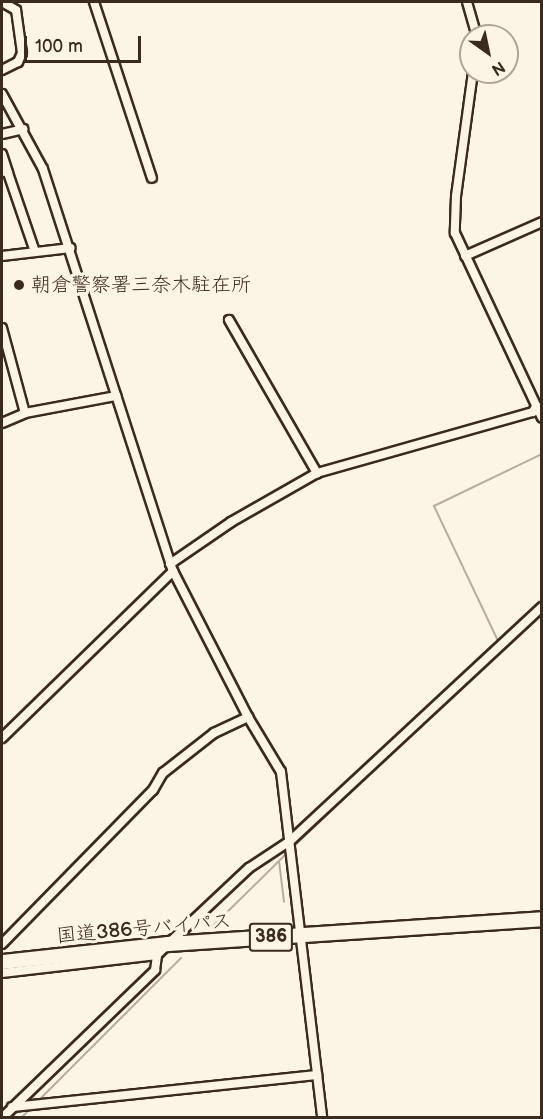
<!DOCTYPE html>
<html>
<head>
<meta charset="utf-8">
<style>
	body { margin:0 }
	#map { position:relative; width:543px; height:1119px; overflow:hidden; background:#fcf5e5; font-family:"Balsamiq Sans","Klee One",sans-serif }
	div>[style] { position:absolute }
	[style*='--x'] { left:calc(var(--x)*1px); top:calc(var(--y)*1px); width:calc(var(--w)*1px); rotate:calc(var(--a)*1deg) }
	.stream>* { height:2px; margin:-1px; padding:0 1px; transform-origin:1px; border-radius:1px; background:#b7ad9e }
	.roads { filter:drop-shadow(2px 0 #3b2a1e) drop-shadow(-2px 0 #3b2a1e) drop-shadow(0 2px #3b2a1e) drop-shadow(0 -2px #3b2a1e) }
	.minor>* { height:8px; margin:-4px; padding:0 4px; transform-origin:4px; border-radius:4px; background:#fcf5e5 }
	.trunk>* { height:14px; margin:-7px; padding:0 7px; transform-origin:7px; border-radius:7px; background:#fcf5e5 }
	.dots>* { width:16px; height:16px; translate:-50% -50%; box-sizing:border-box; border:3px solid #fcf5e5; border-radius:50% }
	span { translate:-50% -50%; white-space:nowrap; text-align:center; line-height:1.15; -webkit-text-stroke:6px #fcf5e5; paint-order:stroke }
	.shield-label span { padding:2px 4px; background:#fcf5e5; border:2px solid; border-radius:4px; -webkit-text-stroke-width:0 }
	.shield-label { font-size:18px; color:#3b2a1e; font-weight:700 }
	.poi-label { font-size:20px; color:#3b2a1e }
	.left { translate:0 -50%; text-align:left }
	.street-label { font-size:20px; color:#3b2a1e }
	.frame { position:absolute; inset:0; border:3px solid #3b2a1e; pointer-events:none }
	.north { position:absolute; left:459px; top:24px; width:60px; height:60px; box-sizing:border-box; background:#fcf5e5; border:2px solid #afa495; border-radius:50%; rotate:147deg; font-size:16px; font-weight:700; line-height:24px; text-align:center; color:#3b2a1e }
	.north::after { content:''; display:block; margin:auto; width:21px; height:27px; background:#3b2a1e; clip-path:polygon(50% 0,100% 100%,50% 72%,0 100%) }
	.scale { position:absolute; left:24px; top:36px; width:117px; height:27px; box-sizing:border-box; border:3px solid #3b2a1e; border-top:0; padding-left:8px; font-size:18px; line-height:21px; white-space:nowrap; color:#3b2a1e; -webkit-text-stroke:4px #fcf5e5; paint-order:stroke }
</style>
</head>
<body>
<div id="map">
	<div class="stream">
		<i style="--x:499;--y:643;--w:152;--a:-115.4"></i>
		<i style="--x:434;--y:506;--w:120;--a:-25.7"></i>
		<i style="--x:292;--y:848;--w:231;--a:-43.6"></i>
		<i style="--x:279;--y:861;--w:41;--a:83"></i>
		<i style="--x:211;--y:928;--w:108;--a:-44.6"></i>
		<i style="--x:36;--y:1103;--w:205;--a:-45"></i>
		<i style="--x:21;--y:1118;--w:16;--a:-45"></i>
	</div>
	<div class="roads">
		<div class="minor">
			<i style="--x:94;--y:2;--w:185;--a:71.8"></i>
			<i style="--x:467;--y:2;--w:35;--a:74"></i>
			<i style="--x:2;--y:70;--w:18;--a:-27"></i>
			<i style="--x:18;--y:62;--w:10;--a:-66"></i>
			<i style="--x:22;--y:53;--w:43;--a:-97.9"></i>
			<i style="--x:16;--y:10;--w:16;--a:-150"></i>
			<i style="--x:473;--y:72;--w:125;--a:97.8"></i>
			<i style="--x:456;--y:196;--w:37;--a:92"></i>
			<i style="--x:455;--y:233;--w:204;--a:64.8"></i>
			<i style="--x:2;--y:94;--w:85;--a:61.3"></i>
			<i style="--x:43;--y:169;--w:422;--a:72.1"></i>
			<i style="--x:173;--y:571;--w:164;--a:62.8"></i>
			<i style="--x:248;--y:717;--w:64;--a:59"></i>
			<i style="--x:281;--y:772;--w:348;--a:83.2"></i>
			<i style="--x:2;--y:134;--w:22;--a:-13"></i>
			<i style="--x:2;--y:154;--w:20;--a:72"></i>
			<i style="--x:2;--y:171;--w:6;--a:18"></i>
			<i style="--x:8;--y:173;--w:83;--a:71.1"></i>
			<i style="--x:2;--y:256;--w:69;--a:-6.6"></i>
			<i style="--x:465;--y:256;--w:84;--a:-23.8"></i>
			<i style="--x:229;--y:320;--w:177;--a:60.1"></i>
			<i style="--x:2;--y:328;--w:88;--a:74.9"></i>
			<i style="--x:2;--y:423;--w:25;--a:-23"></i>
			<i style="--x:25;--y:413;--w:93;--a:-10.6"></i>
			<i style="--x:170;--y:564;--w:74;--a:-34.5"></i>
			<i style="--x:231;--y:522;--w:99;--a:-29.7"></i>
			<i style="--x:317;--y:473;--w:224;--a:-15.8"></i>
			<i style="--x:533;--y:412;--w:7;--a:-63"></i>
			<i style="--x:2;--y:738;--w:239;--a:-44.3"></i>
			<i style="--x:2;--y:944;--w:216;--a:-45.6"></i>
			<i style="--x:153;--y:790;--w:20;--a:-60"></i>
			<i style="--x:163;--y:773;--w:65;--a:-38.1"></i>
			<i style="--x:214;--y:733;--w:38;--a:-25"></i>
			<i style="--x:2;--y:973;--w:156;--a:-6.6"></i>
			<i style="--x:12;--y:1107;--w:307;--a:-6"></i>
			<i style="--x:2;--y:1118;--w:213;--a:-44"></i>
			<i style="--x:155;--y:970;--w:15;--a:-82"></i>
			<i style="--x:157;--y:955;--w:16;--a:-45"></i>
			<i style="--x:168;--y:944;--w:111;--a:-43.2"></i>
			<i style="--x:249;--y:868;--w:49;--a:-33.4"></i>
			<i style="--x:290;--y:841;--w:344;--a:-42.9"></i>
		</div>
		<div class="trunk">
			<i style="--x:2;--y:962;--w:167;--a:-6.2"></i>
			<i style="--x:168;--y:944;--w:375;--a:-3.8"></i>
		</div>
	</div>
	<div class="dots">
		<i style="left:19px;top:285px;background:#3b2a1e"></i>
	</div>
	<div class="shield-label">
		<span style="left:271px;top:937px">386</span>
	</div>
	<div class="poi-label">
		<span class="left" style="left:31px;top:285px">朝倉警察署三奈木駐在所</span>
	</div>
	<div class="street-label">
		<span style="left:144px;top:929px;rotate:-5deg">国道386号バイパス</span>
	</div>
	<div class="frame"></div>
	<div class="north">N</div>
	<div class="scale">100 m</div>
</div>
</body>
</html>
